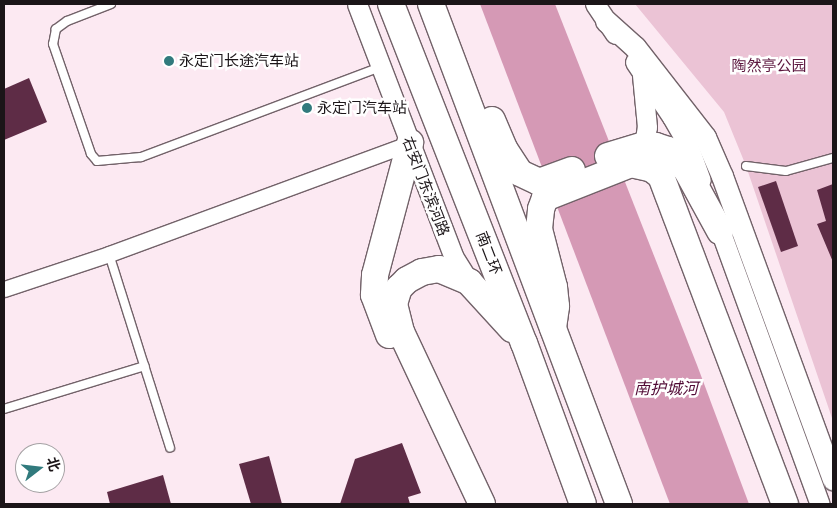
<!DOCTYPE html>
<html>
<head>
<meta charset="utf-8">
<style>
	body { margin:0 }
	#map { position:relative; width:837px; height:508px; overflow:hidden; background:#fce9f2; font-family:"Exo 2","Noto Sans SC",sans-serif }
	div>[style] { position:absolute }
	[style*='--x'] { left:calc(var(--x)*1px); top:calc(var(--y)*1px); width:calc(var(--w)*1px); rotate:calc(var(--a)*1deg) }
	.green>* { inset:0; background:#ebc3d5 }
	.water>* { inset:0; background:#d599b5 }
	.building>* { inset:0; background:#5e2c46 }
	.roads { filter:drop-shadow(1px 0 #726269) drop-shadow(-1px 0 #726269) drop-shadow(0 1px #726269) drop-shadow(0 -1px #726269) }
	.service>* { height:8px; margin:-4px; padding:0 4px; transform-origin:4px; border-radius:4px; background:#fff }
	.minor>* { height:15px; margin:-7.5px; padding:0 7.5px; transform-origin:7.5px; border-radius:7.5px; background:#fff }
	.tertiary>* { height:19px; margin:-9.5px; padding:0 9.5px; transform-origin:9.5px; border-radius:9.5px; background:#fff }
	.secondary>* { height:21px; margin:-10.5px; padding:0 10.5px; transform-origin:10.5px; border-radius:10.5px; background:#fff }
	.trunk>* { height:26px; margin:-13px; padding:0 13px; transform-origin:13px; border-radius:13px; background:#fff }
	.dots>* { width:14px; height:14px; translate:-50% -50%; box-sizing:border-box; border:2px solid #fff; border-radius:50% }
	span { translate:-50% -50%; white-space:nowrap; text-align:center; line-height:1.15; -webkit-text-stroke:5px #fff; paint-order:stroke }
	.poi-label { font-size:15px; color:#1b1518 }
	.left { translate:0 -50%; text-align:left }
	.park-label { font-size:15px; color:#5b153d }
	.street-label { font-size:15px; color:#1b1518 }
	.water-label { font-size:16px; color:#510a35; font-style:italic }
	.frame { position:absolute; inset:0; border:5px solid #1b1518; pointer-events:none }
	.north { position:absolute; left:15px; top:443px; width:50px; height:50px; box-sizing:border-box; background:#fff; border:1px solid #a4a1a3; border-radius:50%; rotate:74deg; font-size:14px; font-weight:700; line-height:20px; text-align:center; color:#1b1518 }
	.north::after { content:''; display:block; margin:auto; width:18px; height:22px; background:#317a7d; clip-path:polygon(50% 0,100% 100%,50% 72%,0 100%) }
</style>
</head>
<body>
<div id="map">
	<div class="green">
		<i style="clip-path:polygon(635px 4px,833px 4px,833px 421px,746px 166px,724px 112px)"></i>
	</div>
	<div class="water">
		<i style="clip-path:polygon(480px 4px,555px 4px,697px 365px,749px 504px,670px 504px)"></i>
	</div>
	<div class="building">
		<i style="clip-path:polygon(29px 78px,47px 122px,4px 140px,4px 89px)"></i>
		<i style="clip-path:polygon(776px 181px,798px 246px,781px 252px,758px 187px)"></i>
		<i style="clip-path:polygon(833px 184px,833px 262px,817px 224px,826px 221px,817px 190px)"></i>
		<i style="clip-path:polygon(402px 443px,421px 493px,408px 497px,410px 504px,340px 504px,355px 459px)"></i>
		<i style="clip-path:polygon(269px 456px,282px 504px,251px 504px,239px 464px)"></i>
		<i style="clip-path:polygon(163px 475px,171px 504px,110px 504px,107px 492px)"></i>
	</div>
	<div class="roads">
		<div class="service">
			<i style="--x:111;--y:4;--w:47;--a:158.9"></i>
			<i style="--x:67;--y:21;--w:14;--a:144"></i>
			<i style="--x:56;--y:29;--w:15;--a:101"></i>
			<i style="--x:53;--y:44;--w:116;--a:70.9"></i>
			<i style="--x:91;--y:154;--w:9;--a:49"></i>
			<i style="--x:97;--y:161;--w:44;--a:-5.2"></i>
			<i style="--x:141;--y:157;--w:256;--a:-20.6"></i>
			<i style="--x:746;--y:166;--w:40;--a:7.1"></i>
			<i style="--x:786;--y:171;--w:49;--a:-15.5"></i>
			<i style="--x:109;--y:254;--w:203;--a:72.5"></i>
			<i style="--x:4;--y:409;--w:147;--a:-17"></i>
		</div>
		<div class="minor">
			<i style="--x:4;--y:289;--w:111;--a:-18.4"></i>
			<i style="--x:109;--y:254;--w:321;--a:-20.2"></i>
		</div>
		<div class="tertiary">
			<i style="--x:357;--y:4;--w:270;--a:69.1"></i>
			<i style="--x:453;--y:256;--w:31;--a:58"></i>
			<i style="--x:595;--y:4;--w:36;--a:56"></i>
			<i style="--x:635;--y:62;--w:66;--a:56.1"></i>
			<i style="--x:672;--y:117;--w:32;--a:60"></i>
			<i style="--x:688;--y:145;--w:37;--a:70"></i>
			<i style="--x:638;--y:156;--w:13;--a:-61"></i>
			<i style="--x:644;--y:145;--w:18;--a:-81"></i>
			<i style="--x:647;--y:127;--w:52;--a:-95.5"></i>
			<i style="--x:716;--y:219;--w:303;--a:70"></i>
		</div>
		<div class="secondary">
			<i style="--x:606;--y:21;--w:39;--a:42"></i>
			<i style="--x:635;--y:47;--w:114;--a:52.1"></i>
			<i style="--x:705;--y:137;--w:43;--a:66.4"></i>
			<i style="--x:722;--y:176;--w:323;--a:69.9"></i>
		</div>
		<div class="trunk">
			<i style="--x:391;--y:4;--w:364;--a:68.6"></i>
			<i style="--x:524;--y:343;--w:171;--a:69.9"></i>
			<i style="--x:431;--y:4;--w:534;--a:69.39"></i>
			<i style="--x:492;--y:120;--w:33;--a:67"></i>
			<i style="--x:505;--y:150;--w:27;--a:57"></i>
			<i style="--x:520;--y:173;--w:21;--a:25"></i>
			<i style="--x:539;--y:182;--w:35;--a:-20"></i>
			<i style="--x:608;--y:156;--w:38;--a:-17"></i>
			<i style="--x:644;--y:145;--w:12;--a:5"></i>
			<i style="--x:656;--y:146;--w:13;--a:18"></i>
			<i style="--x:668;--y:150;--w:26;--a:47"></i>
			<i style="--x:686;--y:169;--w:71;--a:61.3"></i>
			<i style="--x:553;--y:328;--w:22;--a:-82"></i>
			<i style="--x:556;--y:306;--w:19;--a:-96"></i>
			<i style="--x:554;--y:287;--w:60;--a:-104.5"></i>
			<i style="--x:539;--y:229;--w:20;--a:-84"></i>
			<i style="--x:541;--y:209;--w:12;--a:-70"></i>
			<i style="--x:545;--y:198;--w:92;--a:-21.6"></i>
			<i style="--x:631;--y:164;--w:22;--a:13"></i>
			<i style="--x:652;--y:169;--w:11;--a:38"></i>
			<i style="--x:661;--y:176;--w:351;--a:69.3"></i>
			<i style="--x:389;--y:335;--w:43;--a:-110.6"></i>
			<i style="--x:374;--y:295;--w:20;--a:-87"></i>
			<i style="--x:375;--y:275;--w:137;--a:-75.1"></i>
			<i style="--x:482;--y:504;--w:190;--a:-115.2"></i>
			<i style="--x:401;--y:332;--w:29;--a:-104"></i>
			<i style="--x:394;--y:304;--w:17;--a:-73"></i>
			<i style="--x:399;--y:288;--w:11;--a:-45"></i>
			<i style="--x:407;--y:280;--w:17;--a:-28"></i>
			<i style="--x:422;--y:272;--w:17;--a:-10"></i>
			<i style="--x:439;--y:269;--w:33;--a:23"></i>
			<i style="--x:469;--y:282;--w:64;--a:47.5"></i>
		</div>
	</div>
	<div class="dots">
		<i style="left:169px;top:61px;background:#317a7d"></i>
		<i style="left:307px;top:108px;background:#317a7d"></i>
	</div>
	<div class="poi-label">
		<span class="left" style="left:179px;top:61px">永定门长途汽车站</span>
		<span class="left" style="left:317px;top:108px">永定门汽车站</span>
	</div>
	<div class="park-label">
		<span style="left:769px;top:66px">陶然亭公园</span>
	</div>
	<div class="street-label">
		<span style="left:426px;top:186px;rotate:69deg">右安门东滨河路</span>
		<span style="left:489px;top:253px;rotate:69deg">南二环</span>
	</div>
	<div class="water-label">
		<span style="left:666px;top:388px">南护城河</span>
	</div>
	<div class="frame"></div>
	<div class="north">北</div>
</div>
</body>
</html>
